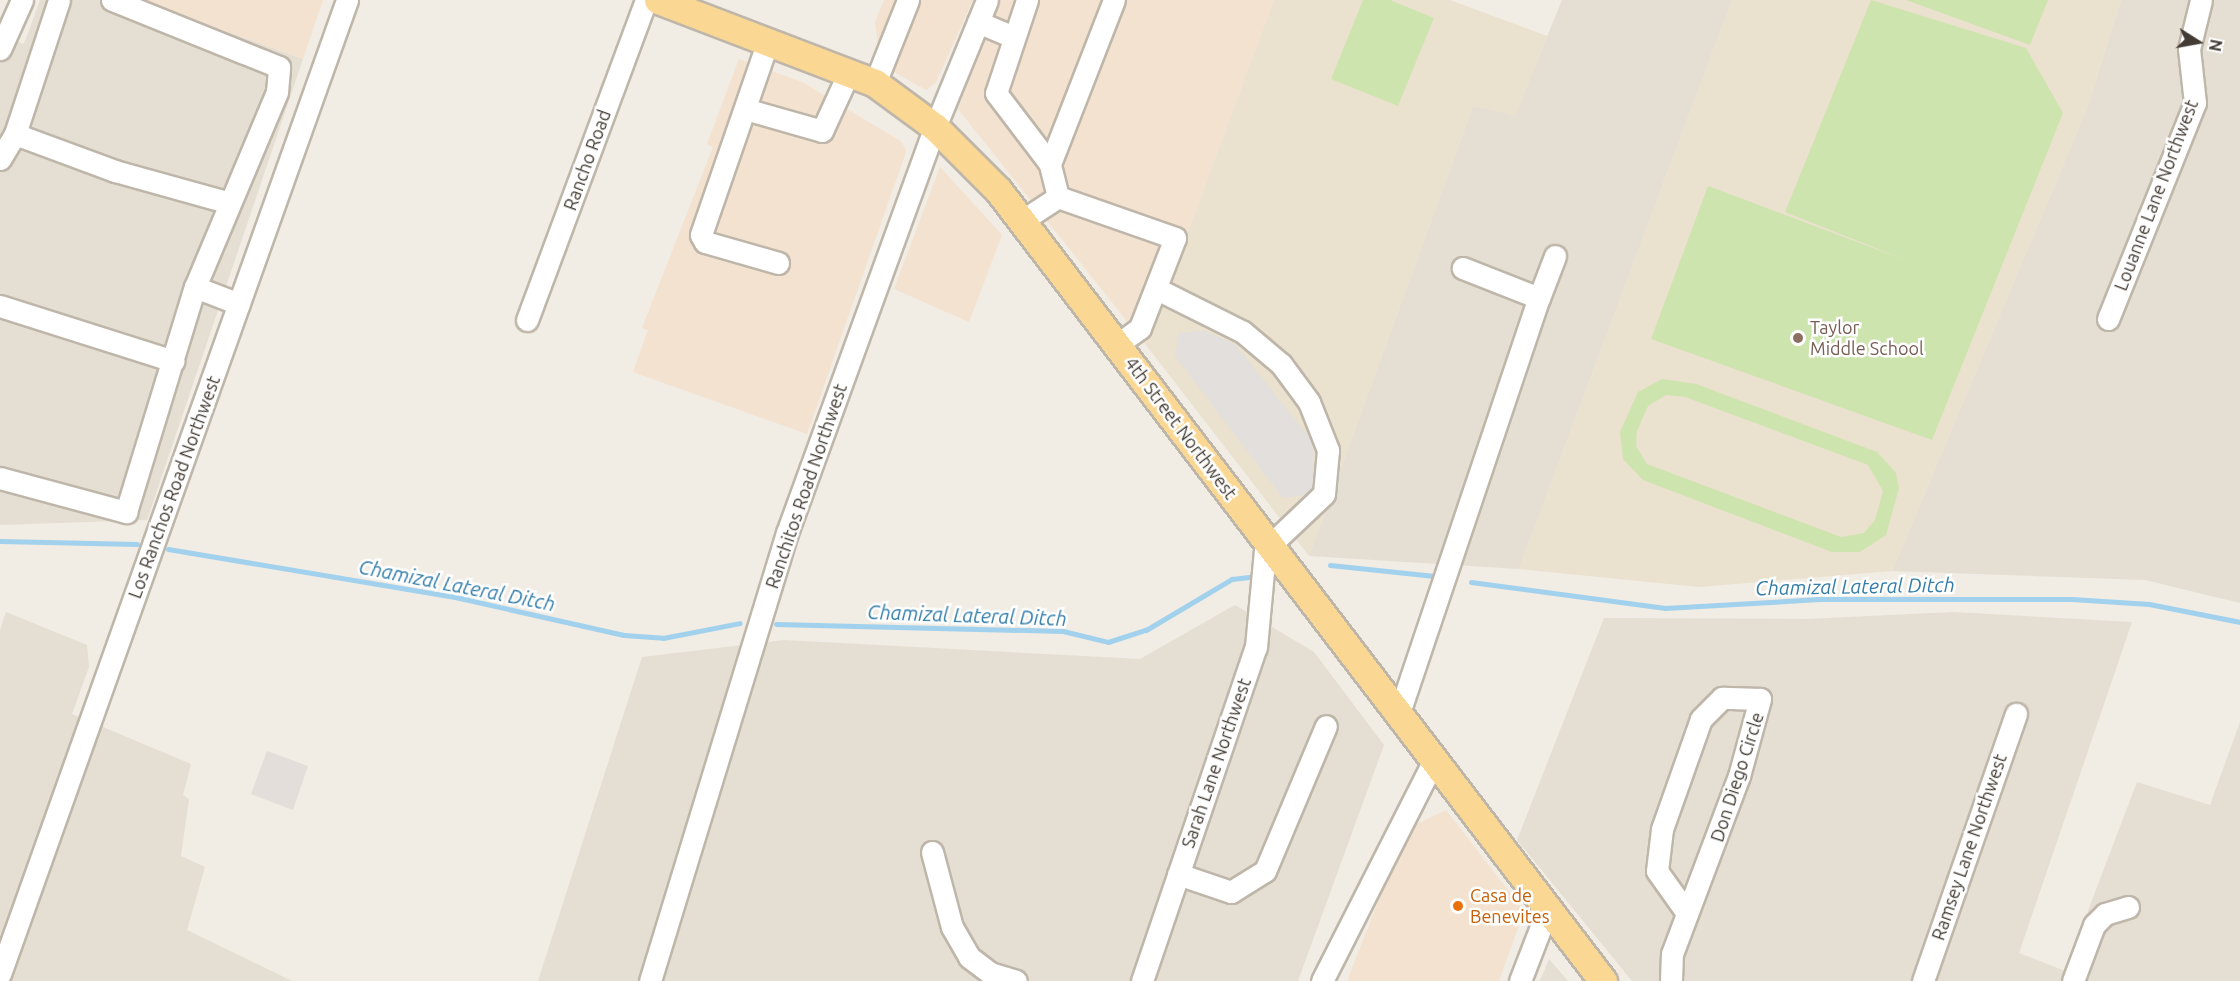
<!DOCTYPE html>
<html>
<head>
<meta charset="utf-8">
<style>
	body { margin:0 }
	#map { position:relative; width:2240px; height:981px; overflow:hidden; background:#f1ece4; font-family:Ubuntu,sans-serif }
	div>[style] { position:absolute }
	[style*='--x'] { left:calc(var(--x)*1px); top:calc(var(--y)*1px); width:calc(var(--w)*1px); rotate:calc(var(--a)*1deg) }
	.residential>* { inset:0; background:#e5ded2 }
	.commercial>* { inset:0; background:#f3e2cf }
	.industrial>* { inset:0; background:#e3ded9 }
	.education>* { inset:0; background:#eae1ce }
	.green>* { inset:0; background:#cee4ae }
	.parking>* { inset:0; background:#e2dfdc }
	.stream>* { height:5px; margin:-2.5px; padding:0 2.5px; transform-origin:2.5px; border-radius:2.5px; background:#a1d1ec }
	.roads { filter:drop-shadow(2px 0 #bfb6aa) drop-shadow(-2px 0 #bfb6aa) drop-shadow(0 2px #bfb6aa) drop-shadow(0 -2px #bfb6aa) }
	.minor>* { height:21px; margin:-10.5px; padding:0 10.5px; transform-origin:10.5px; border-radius:10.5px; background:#fff }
	.major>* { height:27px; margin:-13.5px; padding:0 13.5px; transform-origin:13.5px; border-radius:13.5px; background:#fad894 }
	.dots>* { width:16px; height:16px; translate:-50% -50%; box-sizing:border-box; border:3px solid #fff; border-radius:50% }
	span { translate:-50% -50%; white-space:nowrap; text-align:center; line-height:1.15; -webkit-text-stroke:5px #fff; paint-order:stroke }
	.street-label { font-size:18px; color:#433c34 }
	.education-label { font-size:18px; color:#785e54 }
	.left { translate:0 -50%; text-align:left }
	.food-label { font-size:18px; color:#c56008 }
	.water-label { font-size:20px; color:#337da9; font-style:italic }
	.north { position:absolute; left:2168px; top:12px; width:60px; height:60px; -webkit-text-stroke:4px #fff; paint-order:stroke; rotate:101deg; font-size:16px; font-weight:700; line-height:24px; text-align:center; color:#433c34 }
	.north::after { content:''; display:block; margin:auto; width:21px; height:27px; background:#433c34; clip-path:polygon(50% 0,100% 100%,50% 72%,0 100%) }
</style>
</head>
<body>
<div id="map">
	<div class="residential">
		<i style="clip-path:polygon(40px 0,140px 0,303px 59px,147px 520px,0 525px,0 35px,24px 44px)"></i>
		<i style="clip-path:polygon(1562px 0,1732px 0,1519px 569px,1309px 556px,1473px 106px,1515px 115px)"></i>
		<i style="clip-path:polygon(2121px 0,2240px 0,2240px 603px,2145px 580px,1892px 571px,2088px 106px)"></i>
		<i style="clip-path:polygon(1235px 605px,1314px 652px,1384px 745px,1298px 981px,538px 981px,642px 657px,784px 640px,1140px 659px)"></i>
		<i style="clip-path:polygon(6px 612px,87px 645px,89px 667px,72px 714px,191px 764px,183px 795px,189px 799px,181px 856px,205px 867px,187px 930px,292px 981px,0 981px,0 630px)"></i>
		<i style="clip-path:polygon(1954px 612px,2132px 622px,2019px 953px,2065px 971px,2137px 782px,2210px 805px,2240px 722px,2240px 981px,1632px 981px,1517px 840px,1604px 618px,1807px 619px)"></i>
		<i style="clip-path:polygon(1549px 959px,1568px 981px,1540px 981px)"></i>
	</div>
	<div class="commercial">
		<i style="clip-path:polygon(140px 0,323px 0,303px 59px)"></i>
		<i style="clip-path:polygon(884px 0,973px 0,936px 82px,926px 90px,871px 59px,878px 46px,875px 22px)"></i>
		<i style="clip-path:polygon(999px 0,1274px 0,1146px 345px,958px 109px)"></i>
		<i style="clip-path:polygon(739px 59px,802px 82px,902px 142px,906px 152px,807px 434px,633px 372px,648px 330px,642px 328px,713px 147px,707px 144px)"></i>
		<i style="clip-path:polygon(940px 167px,1002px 235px,969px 322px,894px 289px)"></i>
		<i style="clip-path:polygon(1446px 810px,1524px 911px,1499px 981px,1347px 981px,1402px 841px,1415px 825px)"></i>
	</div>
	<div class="industrial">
		<i style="clip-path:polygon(267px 751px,308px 766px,293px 810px,251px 794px)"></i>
	</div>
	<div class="education">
		<i style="clip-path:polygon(1274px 0,1450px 0,1547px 36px,1515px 116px,1473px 106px,1309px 556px,1146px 345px)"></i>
		<i style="clip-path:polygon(1732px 0,2121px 0,2088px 106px,1892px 571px,1699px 587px,1519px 569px)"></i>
	</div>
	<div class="green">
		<i style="clip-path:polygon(1363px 0,1390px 0,1434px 18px,1398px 106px,1331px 79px)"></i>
		<i style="clip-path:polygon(1871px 0,2026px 48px,2063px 113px,1932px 440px,1651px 339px,1708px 186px,1908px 261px,1785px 212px)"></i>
		<i style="clip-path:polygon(1906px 0,2048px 0,2030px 45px)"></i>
		<i style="clip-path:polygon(evenodd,1662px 379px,1696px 384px,1877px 452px,1896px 473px,1899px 488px,1886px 535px,1860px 552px,1832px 552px,1643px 480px,1623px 459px,1620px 432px,1638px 392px,1662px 379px,1666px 395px,1685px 397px,1868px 465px,1883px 491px,1875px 520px,1864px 533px,1841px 537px,1647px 464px,1636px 446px,1637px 431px,1648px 406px,1666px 395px)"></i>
	</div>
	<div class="parking">
		<i style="clip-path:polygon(1204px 331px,1235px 344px,1312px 441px,1317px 493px,1283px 498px,1175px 356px,1179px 333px)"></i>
	</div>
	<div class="stream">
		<i style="--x:0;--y:541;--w:137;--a:1.3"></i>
		<i style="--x:168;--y:549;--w:291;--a:9.5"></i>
		<i style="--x:455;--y:597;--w:173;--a:12.7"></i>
		<i style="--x:624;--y:635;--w:39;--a:4"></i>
		<i style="--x:663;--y:638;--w:78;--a:-11"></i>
		<i style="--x:1330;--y:565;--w:105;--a:6"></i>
		<i style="--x:1471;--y:582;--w:196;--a:7.6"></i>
		<i style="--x:1665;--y:608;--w:155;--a:-3.3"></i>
		<i style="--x:1820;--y:599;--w:252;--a:0"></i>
		<i style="--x:2072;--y:599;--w:77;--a:3.7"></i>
		<i style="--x:2149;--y:604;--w:93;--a:11.2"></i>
		<i style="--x:776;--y:624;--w:287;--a:1.4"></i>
		<i style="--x:1063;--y:631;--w:46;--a:13.7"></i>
		<i style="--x:1108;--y:642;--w:40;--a:-18"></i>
		<i style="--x:1146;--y:630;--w:100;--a:-30.7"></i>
		<i style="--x:1232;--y:579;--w:17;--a:-7"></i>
	</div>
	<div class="roads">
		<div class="minor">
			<i style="--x:1027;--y:0;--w:98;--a:108.4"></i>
			<i style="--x:996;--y:93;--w:89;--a:52.7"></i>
			<i style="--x:978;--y:22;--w:39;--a:23"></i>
			<i style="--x:768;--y:41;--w:205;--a:109.1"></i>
			<i style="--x:701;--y:235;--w:8;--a:60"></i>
			<i style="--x:705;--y:242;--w:76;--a:16"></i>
			<i style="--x:0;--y:49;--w:54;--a:-65.8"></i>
			<i style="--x:875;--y:83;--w:89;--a:-68.3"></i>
			<i style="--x:745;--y:109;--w:80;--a:15.9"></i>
			<i style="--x:822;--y:131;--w:65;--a:-65.4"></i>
			<i style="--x:15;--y:134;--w:107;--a:20.3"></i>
			<i style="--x:115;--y:171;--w:119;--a:15.5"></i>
			<i style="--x:0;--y:159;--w:29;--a:-59"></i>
			<i style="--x:15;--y:134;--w:141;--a:-71.8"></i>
			<i style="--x:1058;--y:197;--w:34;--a:-104"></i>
			<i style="--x:1050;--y:164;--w:176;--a:-68.7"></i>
			<i style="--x:1023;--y:220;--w:42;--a:-33.3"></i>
			<i style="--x:1058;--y:197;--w:124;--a:19.3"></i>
			<i style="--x:1175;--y:238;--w:97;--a:111.3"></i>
			<i style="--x:1140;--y:328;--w:27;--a:144"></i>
			<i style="--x:195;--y:287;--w:47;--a:21.1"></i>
			<i style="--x:1157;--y:289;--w:96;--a:26.6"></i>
			<i style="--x:1243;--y:332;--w:50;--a:40.1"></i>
			<i style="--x:1281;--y:364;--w:47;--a:53.6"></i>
			<i style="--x:1309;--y:402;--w:52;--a:68.4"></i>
			<i style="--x:1328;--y:450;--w:44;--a:95.2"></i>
			<i style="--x:1324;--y:494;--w:74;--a:136.6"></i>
			<i style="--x:1539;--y:298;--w:45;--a:-69.1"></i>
			<i style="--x:0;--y:306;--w:182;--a:17.6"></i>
			<i style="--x:2108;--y:319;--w:233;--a:-68.1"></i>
			<i style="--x:2195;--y:103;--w:54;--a:-96.3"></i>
			<i style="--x:2189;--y:49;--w:50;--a:-76.2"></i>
			<i style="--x:527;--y:320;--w:341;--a:-69.6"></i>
			<i style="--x:0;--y:478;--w:131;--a:15.1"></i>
			<i style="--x:126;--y:512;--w:235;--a:-73"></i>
			<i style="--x:195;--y:287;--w:212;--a:-67.2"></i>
			<i style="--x:277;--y:92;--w:25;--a:-85"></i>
			<i style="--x:279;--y:67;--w:180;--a:-158.1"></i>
			<i style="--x:1399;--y:713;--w:438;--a:-71.4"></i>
			<i style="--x:1539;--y:298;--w:82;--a:-158.5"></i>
			<i style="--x:932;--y:852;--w:78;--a:75.1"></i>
			<i style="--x:952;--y:927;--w:34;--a:60"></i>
			<i style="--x:969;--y:957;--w:26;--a:37"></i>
			<i style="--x:990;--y:973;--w:27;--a:17"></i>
			<i style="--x:1178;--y:874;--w:56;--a:18.8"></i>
			<i style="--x:1231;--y:892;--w:40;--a:-32"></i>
			<i style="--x:1265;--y:871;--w:157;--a:-67.2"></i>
			<i style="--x:0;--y:974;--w:1034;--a:-70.39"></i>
			<i style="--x:650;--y:981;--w:468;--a:-73"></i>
			<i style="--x:787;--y:533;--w:432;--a:-70"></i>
			<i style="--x:935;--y:127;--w:137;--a:-67.7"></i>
			<i style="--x:1142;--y:981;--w:353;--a:-71.2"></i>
			<i style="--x:1256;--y:647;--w:107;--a:-84.7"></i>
			<i style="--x:1322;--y:981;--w:248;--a:-63.1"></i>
			<i style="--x:1520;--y:981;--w:75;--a:-68.9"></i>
			<i style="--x:1671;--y:981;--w:27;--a:-88"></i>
			<i style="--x:1672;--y:954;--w:190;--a:-69.4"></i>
			<i style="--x:1739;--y:776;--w:80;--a:-74.7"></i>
			<i style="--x:1760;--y:699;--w:38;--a:-178"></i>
			<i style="--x:1722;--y:698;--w:30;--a:135"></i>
			<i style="--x:1701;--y:719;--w:117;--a:109.5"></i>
			<i style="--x:1662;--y:829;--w:42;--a:96.8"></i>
			<i style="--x:1657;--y:871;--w:52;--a:54.5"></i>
			<i style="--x:1923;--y:981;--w:283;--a:-70.8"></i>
			<i style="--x:2073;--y:981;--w:60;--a:-69.4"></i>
			<i style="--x:2094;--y:925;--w:16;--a:-45"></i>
			<i style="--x:2105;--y:914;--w:24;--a:-17"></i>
		</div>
		<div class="major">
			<i style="--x:658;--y:0;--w:232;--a:20.9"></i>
			<i style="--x:875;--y:83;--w:74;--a:36.3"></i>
			<i style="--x:935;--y:127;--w:89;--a:45"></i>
			<i style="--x:998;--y:190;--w:996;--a:52.59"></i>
		</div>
	</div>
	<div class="dots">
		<i style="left:1798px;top:338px;background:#8d6e63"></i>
		<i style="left:1458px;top:906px;background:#e8710a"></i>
	</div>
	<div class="street-label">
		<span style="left:587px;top:160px;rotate:-70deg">Rancho Road</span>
		<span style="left:2156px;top:195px;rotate:-69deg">Louanne Lane Northwest</span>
		<span style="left:1181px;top:428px;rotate:53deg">4th Street Northwest</span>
		<span style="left:806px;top:486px;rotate:-71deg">Ranchitos Road Northwest</span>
		<span style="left:174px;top:487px;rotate:-70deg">Los Ranchos Road Northwest</span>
		<span style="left:1216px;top:763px;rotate:-71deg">Sarah Lane Northwest</span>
		<span style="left:1737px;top:777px;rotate:-72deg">Don Diego Circle</span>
		<span style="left:1969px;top:847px;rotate:-71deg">Ramsey Lane Northwest</span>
	</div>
	<div class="education-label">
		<span class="left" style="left:1810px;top:338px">Taylor<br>Middle School</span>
	</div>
	<div class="food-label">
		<span class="left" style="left:1470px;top:906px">Casa de<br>Benevites</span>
	</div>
	<div class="water-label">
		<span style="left:457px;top:585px;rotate:11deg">Chamizal Lateral Ditch</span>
		<span style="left:1855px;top:586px;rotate:-1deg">Chamizal Lateral Ditch</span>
		<span style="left:967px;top:615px;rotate:2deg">Chamizal Lateral Ditch</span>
	</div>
	<div class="north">N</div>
</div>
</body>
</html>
